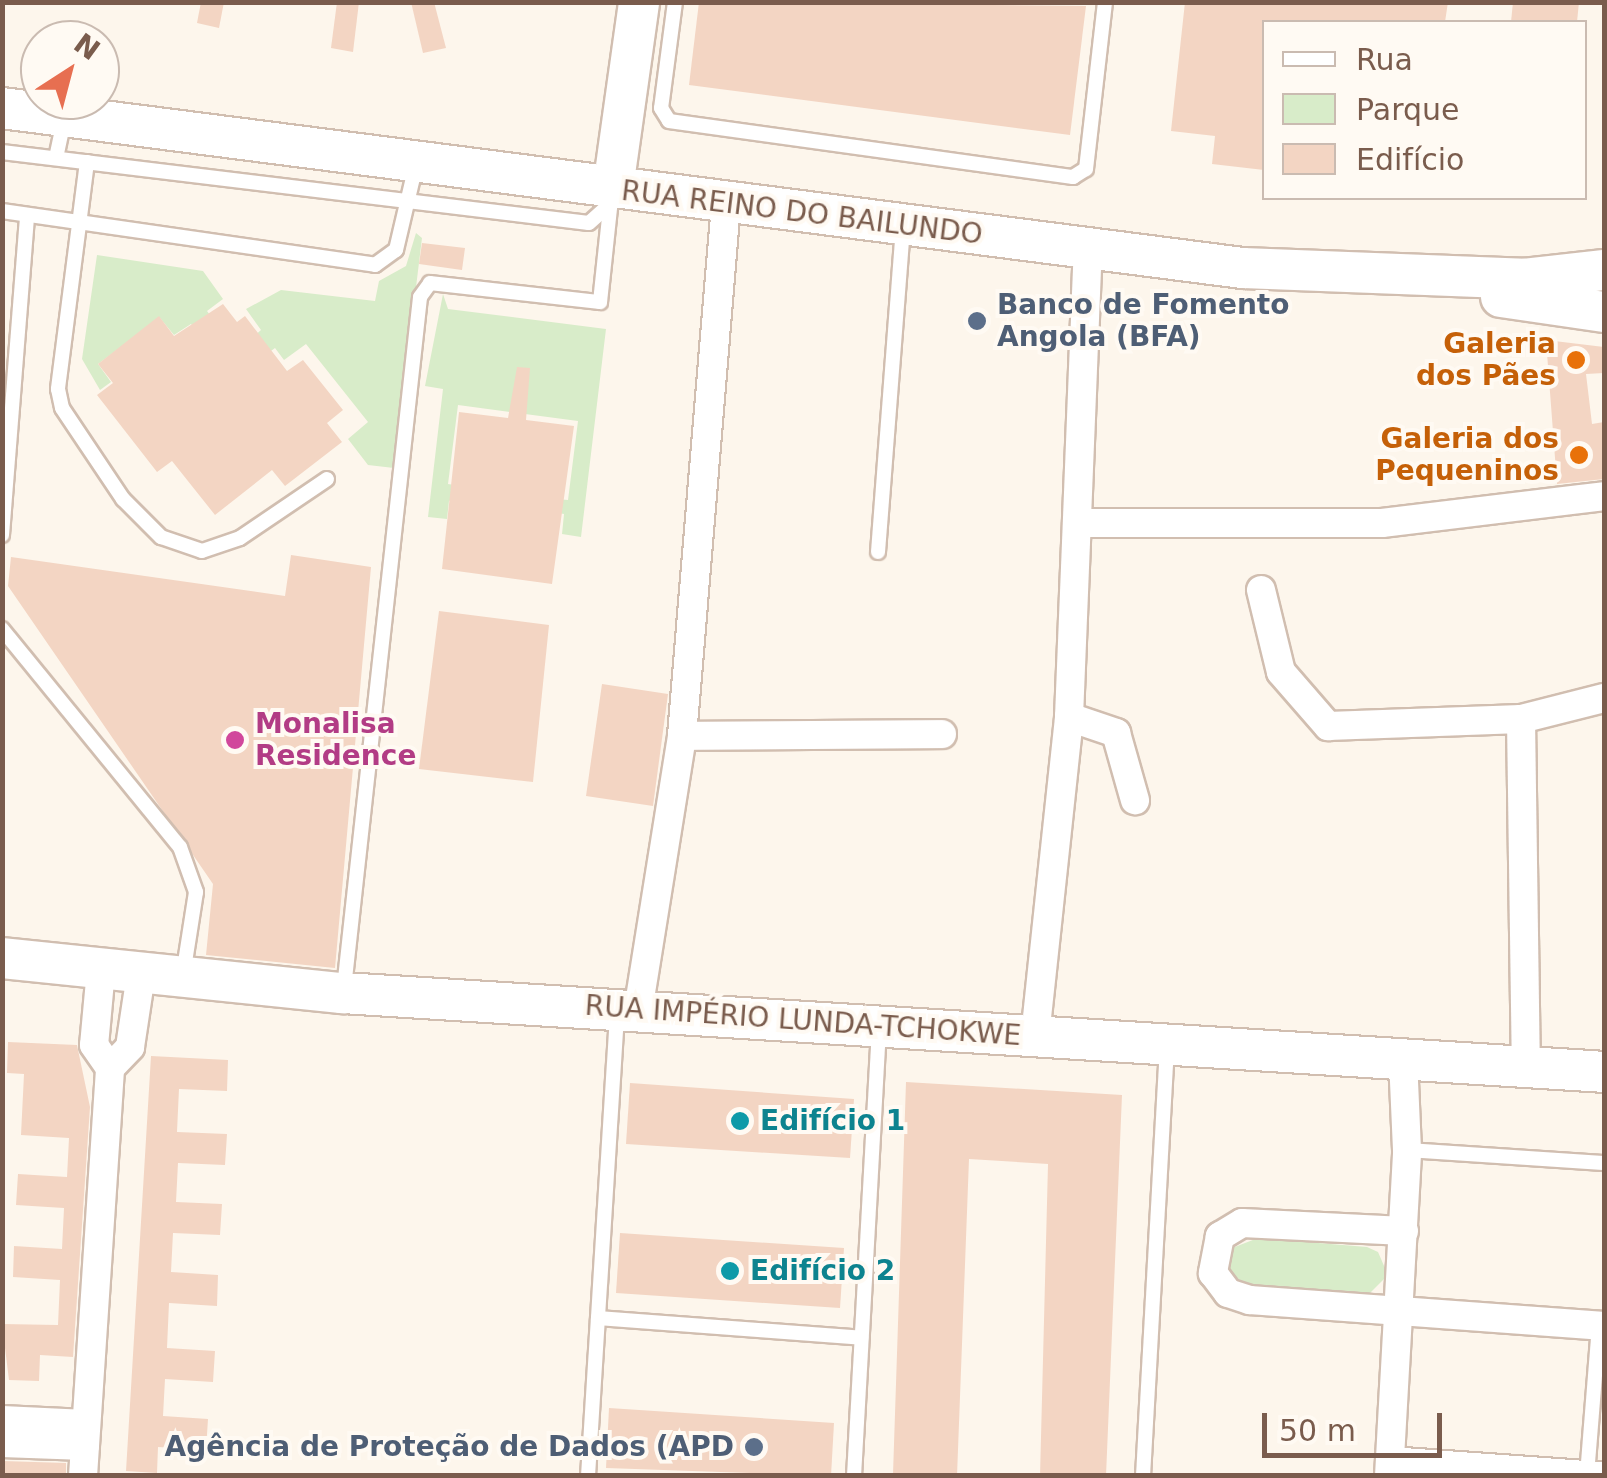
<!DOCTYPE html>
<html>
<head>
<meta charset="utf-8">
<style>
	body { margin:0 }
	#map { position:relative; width:1607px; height:1478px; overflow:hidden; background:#fdf6ec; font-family:"DejaVu Sans",sans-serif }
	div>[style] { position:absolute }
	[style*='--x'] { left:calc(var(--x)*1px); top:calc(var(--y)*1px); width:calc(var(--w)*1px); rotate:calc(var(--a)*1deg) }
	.green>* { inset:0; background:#d8ecc9 }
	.building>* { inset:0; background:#f3d5c3 }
	.roads { filter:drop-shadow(2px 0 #d1beb0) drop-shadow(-2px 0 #d1beb0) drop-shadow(0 2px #d1beb0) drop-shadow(0 -2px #d1beb0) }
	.lane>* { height:14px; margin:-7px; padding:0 7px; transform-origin:7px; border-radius:7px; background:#fff }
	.street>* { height:28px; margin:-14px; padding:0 14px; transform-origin:14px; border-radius:14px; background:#fff }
	.secondary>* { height:40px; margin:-20px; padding:0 20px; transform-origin:20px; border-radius:20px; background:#fff }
	.dots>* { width:28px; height:28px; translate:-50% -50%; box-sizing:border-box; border:5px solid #fffaf3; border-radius:50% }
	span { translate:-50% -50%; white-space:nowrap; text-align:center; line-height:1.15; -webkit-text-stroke:8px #fffaf3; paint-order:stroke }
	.street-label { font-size:28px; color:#7a5c4d }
	.service-label { font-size:28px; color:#4e5e75; font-weight:700 }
	.left { translate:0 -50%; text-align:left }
	.right { translate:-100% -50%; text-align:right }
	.food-label { font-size:28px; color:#c56008; font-weight:700 }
	.hotel-label { font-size:28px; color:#b23c85; font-weight:700 }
	.culture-label { font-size:28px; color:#0d838f; font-weight:700 }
	.frame { position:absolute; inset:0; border:5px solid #7a5c4d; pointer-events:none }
	.legend { position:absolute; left:1262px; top:20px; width:325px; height:180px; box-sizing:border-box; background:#fffaf3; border:2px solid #cabbb1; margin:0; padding:12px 18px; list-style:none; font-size:30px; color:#7a5c4d }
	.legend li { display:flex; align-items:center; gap:20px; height:50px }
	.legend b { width:50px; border:2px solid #cabbb1 }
	.north { position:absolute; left:20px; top:20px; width:100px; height:100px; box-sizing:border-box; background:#fffaf3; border:2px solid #cabbb1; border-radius:50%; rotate:36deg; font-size:28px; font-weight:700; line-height:40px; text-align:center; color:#7a5c4d }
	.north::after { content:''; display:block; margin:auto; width:35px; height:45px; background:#e76f51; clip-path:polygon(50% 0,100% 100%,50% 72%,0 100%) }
	.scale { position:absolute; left:1262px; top:1413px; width:180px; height:45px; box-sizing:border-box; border:5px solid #7a5c4d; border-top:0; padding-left:12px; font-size:30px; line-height:35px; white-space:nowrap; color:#7a5c4d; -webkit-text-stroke:8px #fffaf3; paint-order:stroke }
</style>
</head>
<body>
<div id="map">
	<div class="green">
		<i style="clip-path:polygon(416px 233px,422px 238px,394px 468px,368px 465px,348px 439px,368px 422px,306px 344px,284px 360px,275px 348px,264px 356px,251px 339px,261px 330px,246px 309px,281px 290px,375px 301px,379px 281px,406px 266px)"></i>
		<i style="clip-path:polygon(97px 255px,203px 271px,223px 299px,207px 311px,223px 332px,207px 344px,191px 324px,174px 335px,160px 318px,98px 364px,111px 382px,100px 390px,82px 359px)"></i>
		<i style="clip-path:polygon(443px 294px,448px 309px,606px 329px,581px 537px,562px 534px,564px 514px,545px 511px,546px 498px,568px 500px,578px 421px,458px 405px,448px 484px,473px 488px,449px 501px,447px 519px,428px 517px,443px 389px,425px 386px)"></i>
		<i style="clip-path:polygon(1258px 1238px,1367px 1247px,1378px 1252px,1388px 1275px,1366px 1297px,1241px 1287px,1225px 1272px,1227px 1250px)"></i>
	</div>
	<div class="building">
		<i style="clip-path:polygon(201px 2px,224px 2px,219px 28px,197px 23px)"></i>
		<i style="clip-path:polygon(337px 2px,359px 2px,353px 52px,331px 48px)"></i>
		<i style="clip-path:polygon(411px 2px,434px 2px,446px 48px,423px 53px)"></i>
		<i style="clip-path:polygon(699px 2px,1086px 6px,1070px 135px,689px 85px)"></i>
		<i style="clip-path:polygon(1185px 2px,1448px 2px,1445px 22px,1264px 22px,1264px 170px,1212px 164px,1215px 136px,1171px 131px)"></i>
		<i style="clip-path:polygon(1513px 2px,1579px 2px,1577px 22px,1511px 22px)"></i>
		<i style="clip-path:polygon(422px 243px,465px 248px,462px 270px,419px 264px)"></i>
		<i style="clip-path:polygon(223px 304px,237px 322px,245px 316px,287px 371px,303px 360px,343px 410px,327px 423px,342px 442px,285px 486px,272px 470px,215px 515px,172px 461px,157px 472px,97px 395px,113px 383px,98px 364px,159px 316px,174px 336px)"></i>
		<i style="clip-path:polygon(1546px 340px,1604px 347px,1604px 373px,1586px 374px,1592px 424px,1604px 422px,1604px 479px,1557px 484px)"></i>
		<i style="clip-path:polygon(517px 367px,530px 368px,526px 420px,574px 426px,552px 584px,442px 569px,459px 412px,508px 418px)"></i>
		<i style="clip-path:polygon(291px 555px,371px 567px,335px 968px,206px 955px,213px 884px,8px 586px,11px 557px,285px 596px)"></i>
		<i style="clip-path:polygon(439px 611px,549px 625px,533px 782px,419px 769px)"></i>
		<i style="clip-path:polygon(602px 684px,668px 694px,653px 806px,586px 796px)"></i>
		<i style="clip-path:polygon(8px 1042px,77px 1045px,90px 1107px,73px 1357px,40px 1355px,39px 1381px,9px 1380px,2px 1324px,58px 1325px,60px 1280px,13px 1277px,14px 1246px,62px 1249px,64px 1208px,16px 1205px,18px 1174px,67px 1177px,69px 1138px,21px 1135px,24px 1074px,7px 1073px)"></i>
		<i style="clip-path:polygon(151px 1056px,228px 1060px,227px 1091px,179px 1089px,177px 1132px,227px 1134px,225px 1165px,178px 1163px,176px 1202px,222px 1204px,220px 1235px,173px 1233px,171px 1272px,218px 1275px,217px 1306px,169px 1303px,167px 1348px,215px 1351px,213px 1382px,165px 1379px,163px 1416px,208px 1419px,206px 1450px,158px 1447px,157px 1473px,126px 1471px)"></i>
		<i style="clip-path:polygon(906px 1082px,1122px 1095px,1106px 1476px,1040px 1476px,1048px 1164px,969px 1159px,957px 1476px,893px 1474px)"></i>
		<i style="clip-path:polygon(630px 1083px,854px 1099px,850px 1158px,626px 1144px)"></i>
		<i style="clip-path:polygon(620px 1233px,844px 1248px,840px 1308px,616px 1293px)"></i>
		<i style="clip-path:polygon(609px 1408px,834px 1423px,831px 1476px,606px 1468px)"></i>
		<i style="clip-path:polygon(3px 1461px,66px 1463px,66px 1476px,2px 1476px)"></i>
	</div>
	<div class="roads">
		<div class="lane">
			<i style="--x:675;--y:2;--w:107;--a:97.5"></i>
			<i style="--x:661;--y:108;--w:15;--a:58"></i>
			<i style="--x:669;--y:121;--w:408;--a:7.9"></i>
			<i style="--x:1073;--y:177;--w:15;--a:-32"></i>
			<i style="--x:1086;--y:169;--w:168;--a:-83.5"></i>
			<i style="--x:2;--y:152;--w:591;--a:6.9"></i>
			<i style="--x:589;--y:223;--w:27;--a:-42"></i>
			<i style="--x:56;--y:158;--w:40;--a:-78"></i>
			<i style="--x:87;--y:162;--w:229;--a:97.3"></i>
			<i style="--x:58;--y:389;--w:19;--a:78"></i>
			<i style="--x:62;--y:408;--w:110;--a:56.2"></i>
			<i style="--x:123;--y:499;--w:54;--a:45"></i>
			<i style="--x:161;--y:537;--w:43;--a:18.9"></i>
			<i style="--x:202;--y:551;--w:40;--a:-18.9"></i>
			<i style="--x:240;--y:538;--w:105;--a:-34.1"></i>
			<i style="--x:2;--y:211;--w:377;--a:8.2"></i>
			<i style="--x:375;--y:265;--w:26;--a:-36"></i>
			<i style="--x:396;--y:250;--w:87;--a:-76.8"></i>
			<i style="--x:2;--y:535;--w:321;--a:-85.5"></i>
			<i style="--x:878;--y:552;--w:324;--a:-85.6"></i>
			<i style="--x:2;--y:629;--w:281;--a:50.8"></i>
			<i style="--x:180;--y:847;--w:48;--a:70.4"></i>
			<i style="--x:196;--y:892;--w:84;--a:98.9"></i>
			<i style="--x:344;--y:988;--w:695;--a:-83.72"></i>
			<i style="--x:420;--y:297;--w:17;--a:-54"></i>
			<i style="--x:430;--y:283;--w:171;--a:6.4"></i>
			<i style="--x:600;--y:302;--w:114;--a:-83.9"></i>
			<i style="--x:1407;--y:1150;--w:197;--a:3.8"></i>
			<i style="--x:598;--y:1318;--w:264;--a:4.3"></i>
			<i style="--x:1587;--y:1475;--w:150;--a:-85.4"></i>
			<i style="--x:588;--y:1476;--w:462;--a:-86.4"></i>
			<i style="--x:854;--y:1476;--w:445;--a:-86.8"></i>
			<i style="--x:1143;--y:1476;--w:432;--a:-86.8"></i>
		</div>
		<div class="street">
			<i style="--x:1081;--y:523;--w:301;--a:0"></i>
			<i style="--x:1382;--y:523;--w:224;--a:-6.9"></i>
			<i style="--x:1261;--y:590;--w:84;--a:76.3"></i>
			<i style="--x:1281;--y:672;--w:72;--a:49"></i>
			<i style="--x:1328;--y:726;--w:193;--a:-2.1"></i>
			<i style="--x:1521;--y:719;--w:86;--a:-14.2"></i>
			<i style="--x:1069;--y:717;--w:50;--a:18.8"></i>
			<i style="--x:1116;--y:733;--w:70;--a:74.2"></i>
			<i style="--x:1521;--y:719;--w:348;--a:89.2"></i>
			<i style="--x:682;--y:736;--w:260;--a:-0.4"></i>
			<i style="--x:101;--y:970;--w:75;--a:95.3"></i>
			<i style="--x:94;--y:1045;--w:28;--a:55"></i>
			<i style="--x:638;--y:1011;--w:278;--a:-80.9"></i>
			<i style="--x:682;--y:736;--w:534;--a:-85.27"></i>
			<i style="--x:1035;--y:1036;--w:321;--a:-83.9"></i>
			<i style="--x:1069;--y:717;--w:467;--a:-87.7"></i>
			<i style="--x:1404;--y:1231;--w:162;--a:-177.2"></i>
			<i style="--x:1242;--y:1223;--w:26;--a:149"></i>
			<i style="--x:1220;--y:1236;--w:38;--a:101"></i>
			<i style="--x:1213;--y:1273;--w:25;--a:53"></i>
			<i style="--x:1228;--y:1293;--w:23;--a:18"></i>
			<i style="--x:1250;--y:1300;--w:355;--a:4.2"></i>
			<i style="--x:2;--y:1420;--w:84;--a:2.7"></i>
			<i style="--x:2;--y:1443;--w:83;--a:2.1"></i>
			<i style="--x:1390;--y:1461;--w:211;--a:4.1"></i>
			<i style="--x:83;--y:1476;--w:409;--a:-86.2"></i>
			<i style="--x:110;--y:1068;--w:29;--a:-46"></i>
			<i style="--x:130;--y:1047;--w:74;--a:-81.4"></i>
			<i style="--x:1389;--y:1476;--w:326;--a:-86.8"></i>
			<i style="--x:1407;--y:1150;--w:90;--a:-92.5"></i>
		</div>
		<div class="secondary">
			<i style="--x:2;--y:108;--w:1251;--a:7.35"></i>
			<i style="--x:1243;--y:268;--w:281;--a:2.2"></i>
			<i style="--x:1524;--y:279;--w:81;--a:-6.4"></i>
			<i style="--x:613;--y:188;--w:188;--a:-82"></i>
			<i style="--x:1501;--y:297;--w:104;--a:8.3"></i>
			<i style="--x:2;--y:958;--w:343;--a:5.9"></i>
			<i style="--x:343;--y:993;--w:1263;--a:3.58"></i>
		</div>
	</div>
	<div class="dots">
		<i style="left:977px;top:321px;background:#5c6f8a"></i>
		<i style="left:1576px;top:360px;background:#e8710a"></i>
		<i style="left:1579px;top:455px;background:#e8710a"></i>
		<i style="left:235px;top:740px;background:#d1479c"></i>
		<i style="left:740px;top:1121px;background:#0f9aa8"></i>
		<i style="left:730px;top:1271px;background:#0f9aa8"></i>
		<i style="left:754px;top:1447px;background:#5c6f8a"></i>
	</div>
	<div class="street-label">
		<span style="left:802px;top:213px;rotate:7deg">RUA REINO DO BAILUNDO</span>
		<span style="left:803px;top:1021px;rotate:4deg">RUA IMPÉRIO LUNDA-TCHOKWE</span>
	</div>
	<div class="service-label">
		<span class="left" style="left:997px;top:321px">Banco de Fomento<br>Angola (BFA)</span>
		<span class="right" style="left:734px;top:1447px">Agência de Proteção de Dados (APD</span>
	</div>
	<div class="food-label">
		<span class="right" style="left:1556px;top:360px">Galeria<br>dos Pães</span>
		<span class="right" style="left:1559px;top:455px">Galeria dos<br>Pequeninos</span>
	</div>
	<div class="hotel-label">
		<span class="left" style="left:255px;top:740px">Monalisa<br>Residence</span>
	</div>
	<div class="culture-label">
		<span class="left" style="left:760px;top:1121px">Edifício 1</span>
		<span class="left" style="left:750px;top:1271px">Edifício 2</span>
	</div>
	<div class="frame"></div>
	<ul class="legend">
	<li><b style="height:12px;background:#fff"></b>Rua</li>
	<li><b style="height:28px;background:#d8ecc9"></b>Parque</li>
	<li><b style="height:28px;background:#f3d5c3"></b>Edifício</li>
	</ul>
	<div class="north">N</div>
	<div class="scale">50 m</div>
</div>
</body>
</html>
